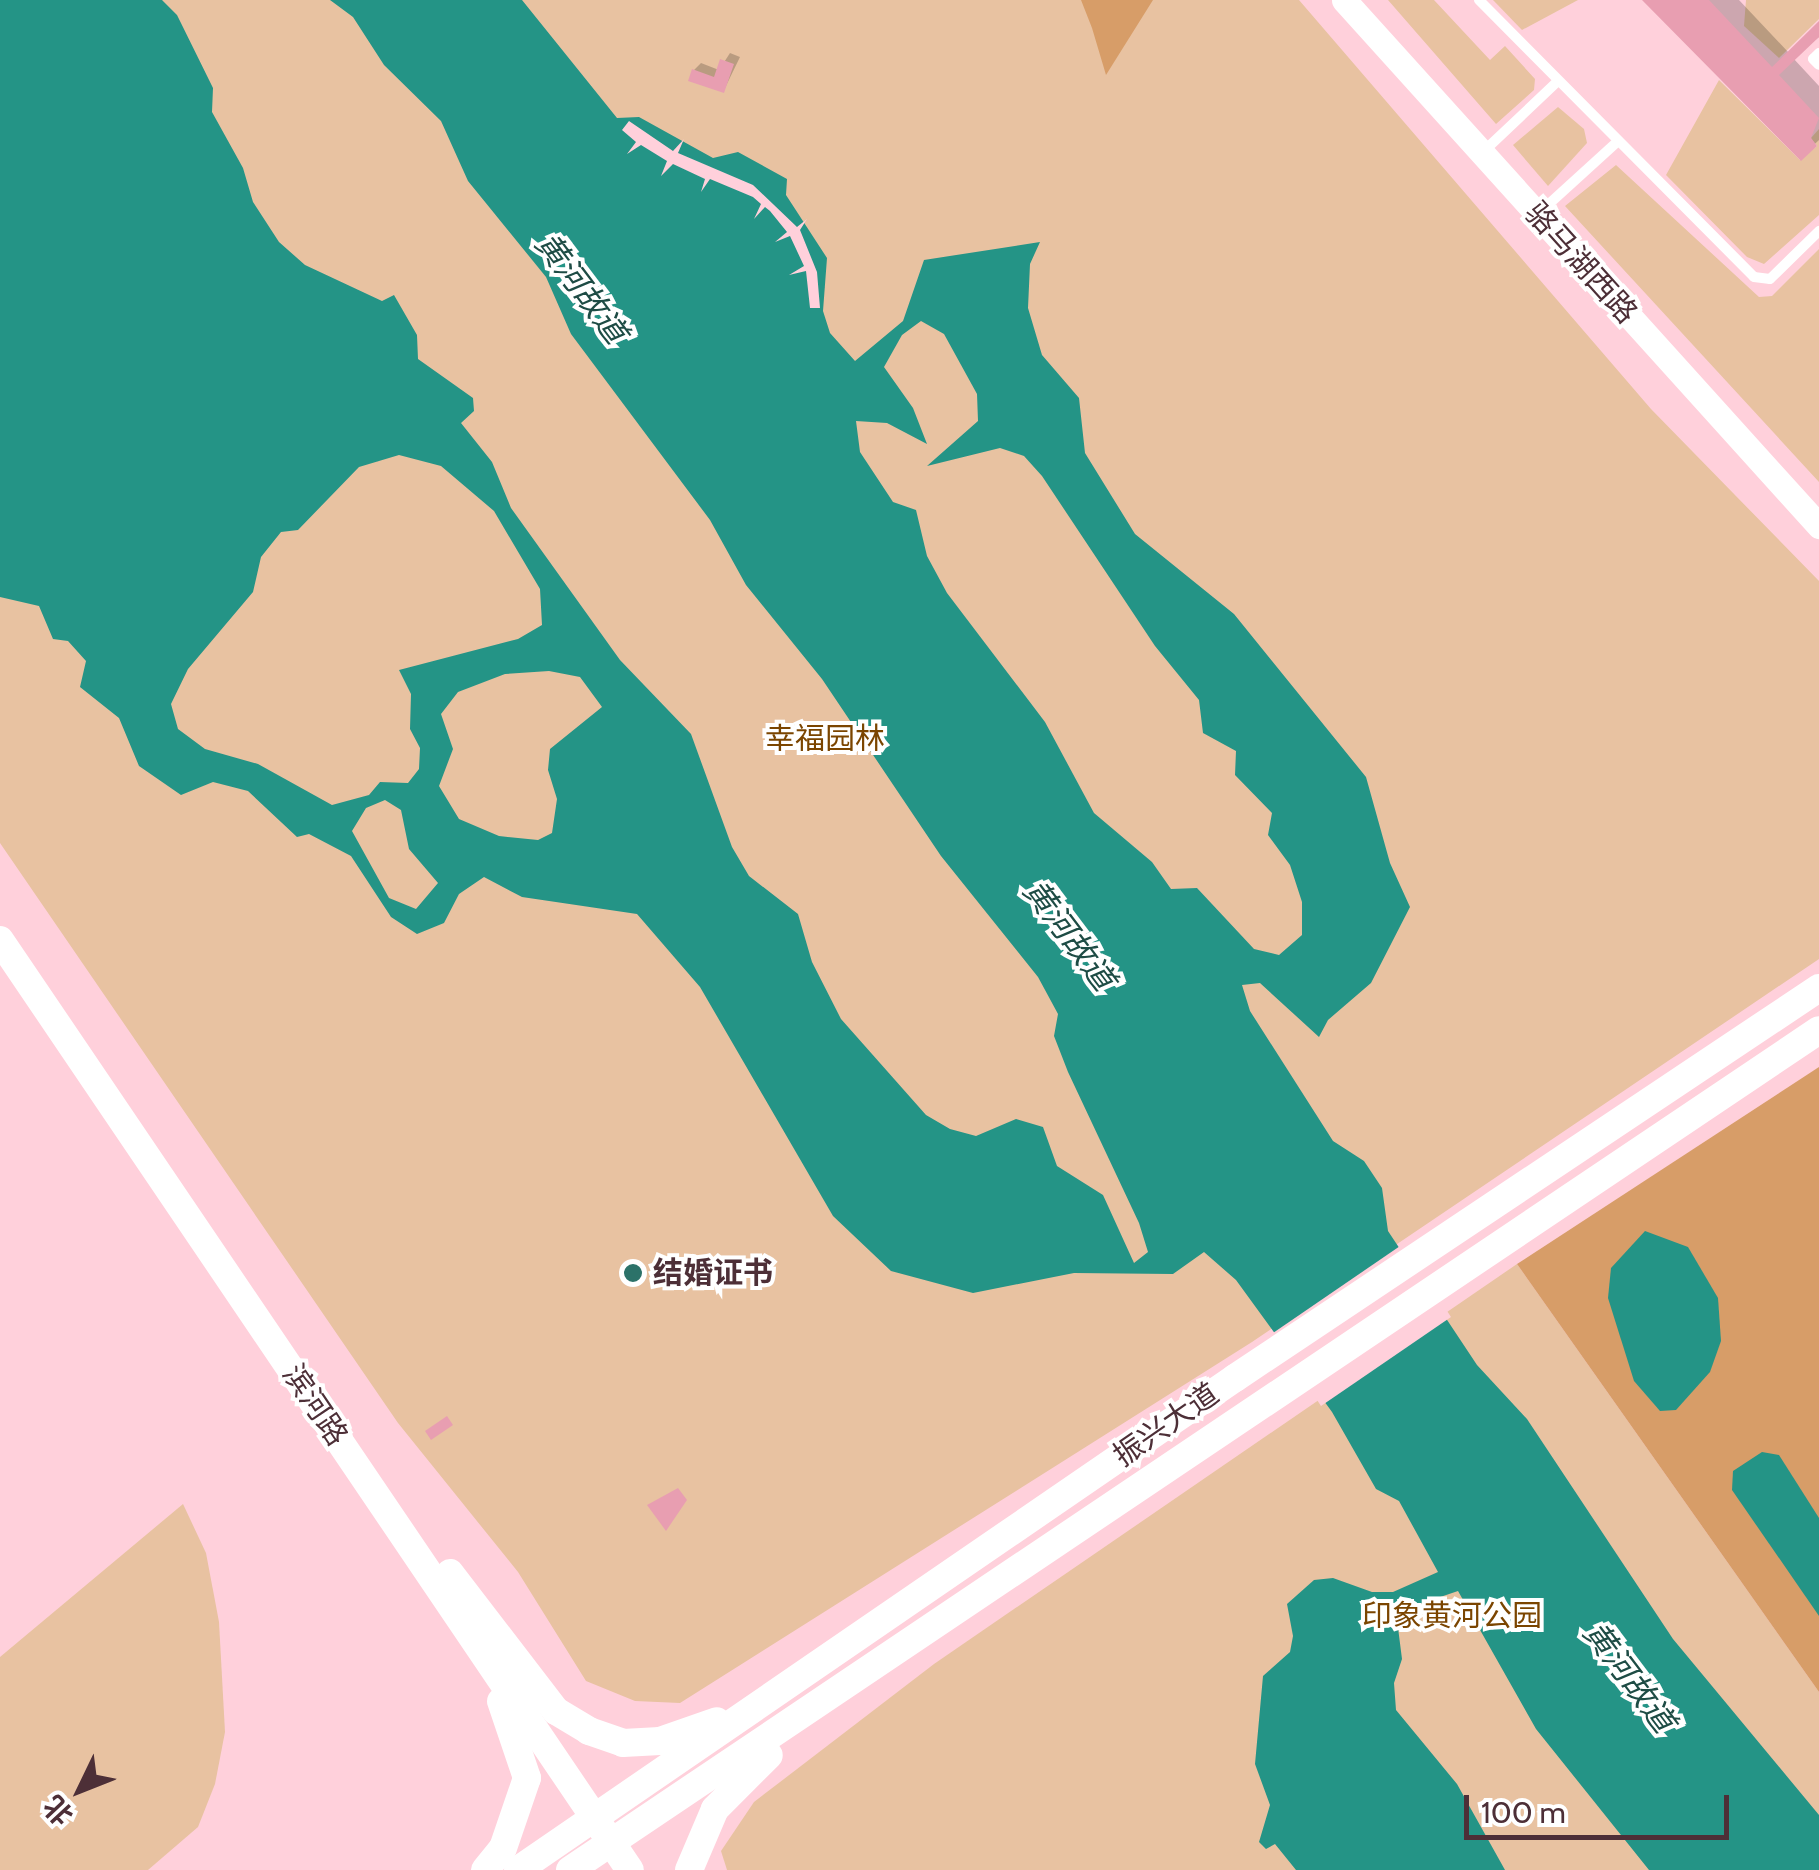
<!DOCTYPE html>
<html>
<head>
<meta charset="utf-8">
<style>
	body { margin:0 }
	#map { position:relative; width:1819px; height:1870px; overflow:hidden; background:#ffd0db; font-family:Cabin,"Noto Sans SC",sans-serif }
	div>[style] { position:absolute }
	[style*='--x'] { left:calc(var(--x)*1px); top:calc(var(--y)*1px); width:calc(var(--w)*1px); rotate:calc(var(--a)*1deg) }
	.green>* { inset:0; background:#e8c2a1 }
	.forest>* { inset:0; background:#d79d68 }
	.water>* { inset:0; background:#249486 }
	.pier>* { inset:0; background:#ffd0db }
	.shadow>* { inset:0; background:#0003 }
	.building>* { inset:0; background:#e89eb1 }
	.service>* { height:10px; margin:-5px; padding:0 5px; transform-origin:5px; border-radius:5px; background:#fff }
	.tertiary>* { height:25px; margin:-12.5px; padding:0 12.5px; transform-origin:12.5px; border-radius:12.5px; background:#fff }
	.secondary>* { height:28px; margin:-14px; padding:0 14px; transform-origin:14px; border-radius:14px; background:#fff }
	.dots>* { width:28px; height:28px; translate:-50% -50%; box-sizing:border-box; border:5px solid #fff; border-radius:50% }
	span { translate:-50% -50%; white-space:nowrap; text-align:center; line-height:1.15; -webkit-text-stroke:8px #fff; paint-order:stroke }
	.street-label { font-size:30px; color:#4d2f37 }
	.park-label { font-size:30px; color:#7b4500 }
	.poi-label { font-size:30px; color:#4d2f37; font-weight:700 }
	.left { translate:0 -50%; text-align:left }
	.water-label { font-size:32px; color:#1e4c45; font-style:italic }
	.north { position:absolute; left:30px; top:1740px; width:100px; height:100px; -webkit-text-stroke:8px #fff; paint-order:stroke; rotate:227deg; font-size:28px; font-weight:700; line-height:40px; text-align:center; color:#4d2f37 }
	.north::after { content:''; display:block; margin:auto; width:35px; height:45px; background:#4d2f37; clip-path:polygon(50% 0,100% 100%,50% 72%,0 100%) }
	.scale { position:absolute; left:1464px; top:1795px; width:265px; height:45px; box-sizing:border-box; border:5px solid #4d2f37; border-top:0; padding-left:12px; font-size:30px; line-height:35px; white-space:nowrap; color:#4d2f37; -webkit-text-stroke:8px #fff; paint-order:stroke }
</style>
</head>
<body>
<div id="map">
	<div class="green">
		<i style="clip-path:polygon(0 0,1299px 0,1651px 409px,1819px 581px,1819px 959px,1252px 1342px,680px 1703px,635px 1701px,586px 1681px,518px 1572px,398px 1423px,0 843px)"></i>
		<i style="clip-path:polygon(1388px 0,1434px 0,1490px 60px,1505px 46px,1535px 79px,1534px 90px,1496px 124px)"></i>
		<i style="clip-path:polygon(1493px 0,1578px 0,1522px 30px)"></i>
		<i style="clip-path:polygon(1746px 0,1819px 0,1819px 19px,1779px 58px,1744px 26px)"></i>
		<i style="clip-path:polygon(1719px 80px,1800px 160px,1817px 146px,1811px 138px,1819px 129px,1819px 215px,1764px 264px,1747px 257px,1666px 175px)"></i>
		<i style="clip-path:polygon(1558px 107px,1584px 129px,1587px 143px,1548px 186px,1513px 145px)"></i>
		<i style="clip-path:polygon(1616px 165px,1759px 297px,1772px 296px,1819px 249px,1819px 482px,1565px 206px)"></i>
		<i style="clip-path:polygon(1517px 1264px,1819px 1692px,1819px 1870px,727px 1870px,721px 1851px,754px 1802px,934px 1664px)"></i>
		<i style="clip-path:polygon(183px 1504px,206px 1553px,219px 1622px,225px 1732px,215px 1784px,198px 1827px,148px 1870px,0 1870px,0 1657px)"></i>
	</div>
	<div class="forest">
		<i style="clip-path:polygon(1081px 0,1153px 0,1106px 75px,1092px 28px)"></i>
		<i style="clip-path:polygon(1819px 1067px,1819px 1692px,1517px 1264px)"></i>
	</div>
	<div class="water">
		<i style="clip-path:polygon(evenodd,0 0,162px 0,177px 15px,213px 88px,212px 112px,243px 168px,253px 202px,279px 242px,305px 265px,382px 301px,394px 295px,417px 335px,418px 359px,473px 398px,474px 411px,461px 423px,492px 462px,511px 508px,620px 660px,691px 734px,732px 847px,749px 876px,798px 914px,812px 962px,841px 1019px,926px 1115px,950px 1129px,976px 1136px,1016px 1119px,1043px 1127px,1057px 1166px,1103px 1195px,1134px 1263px,1148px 1252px,1139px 1223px,1068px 1072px,1054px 1036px,1058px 1014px,1038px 977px,941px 856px,822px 679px,746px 585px,710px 520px,571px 334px,546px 277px,468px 181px,441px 121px,384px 65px,353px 17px,330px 0,522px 0,617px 118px,639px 117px,713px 158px,738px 152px,787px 179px,786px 195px,827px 258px,823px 311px,830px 333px,855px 361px,903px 321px,924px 260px,1040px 242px,1030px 264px,1028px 308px,1042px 355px,1079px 398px,1085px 453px,1135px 534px,1234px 614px,1366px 777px,1390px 863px,1410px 907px,1371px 983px,1328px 1020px,1319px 1037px,1260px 983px,1242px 985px,1250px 1011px,1333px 1141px,1364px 1161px,1382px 1188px,1388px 1231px,1477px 1365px,1527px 1419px,1673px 1639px,1819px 1815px,1819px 1870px,1649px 1870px,1536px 1729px,1458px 1591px,1396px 1612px,1402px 1659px,1394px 1683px,1396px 1710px,1457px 1784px,1505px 1870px,1296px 1870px,1275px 1844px,1266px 1849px,1259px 1842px,1270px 1805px,1255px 1764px,1263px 1676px,1290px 1652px,1293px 1636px,1287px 1604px,1314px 1580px,1333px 1578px,1372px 1592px,1393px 1592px,1438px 1572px,1399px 1501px,1376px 1489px,1332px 1412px,1236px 1280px,1204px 1252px,1173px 1274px,1074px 1273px,973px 1293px,891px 1271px,833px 1216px,700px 987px,637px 914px,522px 897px,484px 877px,459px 894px,444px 923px,417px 934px,391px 917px,351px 856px,309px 834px,297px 837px,248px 791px,213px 782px,181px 795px,139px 766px,119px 718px,80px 687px,86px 661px,68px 641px,53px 639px,39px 606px,0 597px,0 0,921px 321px,944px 334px,977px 394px,978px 421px,927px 466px,1000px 448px,1024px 456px,1042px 476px,1155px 646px,1199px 700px,1203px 733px,1236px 751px,1235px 775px,1272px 813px,1268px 835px,1290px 865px,1302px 902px,1302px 935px,1279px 955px,1254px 949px,1197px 888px,1171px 889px,1152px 862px,1094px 813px,1045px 722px,947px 593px,927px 556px,916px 510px,893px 502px,860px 452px,856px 421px,887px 423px,927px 444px,913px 408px,884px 367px,902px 335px,921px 321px,0 0,399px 455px,441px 466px,494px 511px,540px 589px,542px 625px,518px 639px,399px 670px,411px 694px,410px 729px,420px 748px,419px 769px,408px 783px,380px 782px,369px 795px,332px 805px,258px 764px,205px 749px,178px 729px,171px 704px,188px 669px,253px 592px,261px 557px,281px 532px,298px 530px,359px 467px,399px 455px,0 0,549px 671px,580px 677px,602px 707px,550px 749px,548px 770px,557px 799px,552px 833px,538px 840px,499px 836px,459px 819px,439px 786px,453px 749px,441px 714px,458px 692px,505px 674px,549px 671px,0 0,385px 800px,401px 810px,409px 849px,438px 883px,416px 909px,389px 898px,352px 831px,366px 808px,385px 800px)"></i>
		<i style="clip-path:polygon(1645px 1231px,1688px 1247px,1718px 1298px,1721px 1341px,1710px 1372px,1676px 1410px,1660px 1411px,1634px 1381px,1608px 1298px,1611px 1268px)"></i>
		<i style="clip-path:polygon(1762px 1452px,1779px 1455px,1819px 1518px,1819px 1616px,1732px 1490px,1733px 1471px)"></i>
	</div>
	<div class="pier">
		<i style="clip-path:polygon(629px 121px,673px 151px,684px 139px,678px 153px,753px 185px,797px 227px,807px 219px,800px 230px,817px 272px,820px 308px,810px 308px,806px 271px,789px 275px,804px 266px,790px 236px,775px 242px,787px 232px,770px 211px,765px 207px,754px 219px,761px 204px,753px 197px,710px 179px,701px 192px,705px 179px,673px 164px,661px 176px,667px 161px,641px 145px,627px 154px,636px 142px,622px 130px)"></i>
		<i style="clip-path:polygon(1403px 1244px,1451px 1317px,1321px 1406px,1273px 1333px)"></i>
	</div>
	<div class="shadow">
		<i style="clip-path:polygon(1646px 0,1739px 0,1789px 53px,1819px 24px,1819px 37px,1793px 58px,1819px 86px,1819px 140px,1801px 157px)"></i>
		<i style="clip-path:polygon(730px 53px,740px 57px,724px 90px,694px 70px,701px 63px,719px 70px)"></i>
	</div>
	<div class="building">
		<i style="clip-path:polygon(1642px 0,1709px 0,1772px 67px,1819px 21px,1819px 37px,1779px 75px,1819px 118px,1811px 138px,1817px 146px,1801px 161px)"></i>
		<i style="clip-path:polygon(720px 59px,734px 64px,724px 93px,688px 81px,692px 69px,714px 77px)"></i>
		<i style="clip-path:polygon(447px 1416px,453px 1425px,431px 1440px,425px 1431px)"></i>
		<i style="clip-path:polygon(678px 1488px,687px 1500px,666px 1531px,647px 1505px)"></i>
	</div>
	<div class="service">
		<i style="--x:1479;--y:0;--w:390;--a:45.2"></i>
		<i style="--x:1754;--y:277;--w:16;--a:7"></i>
		<i style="--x:1770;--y:279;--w:69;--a:-44.4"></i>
		<i style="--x:1819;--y:53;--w:8;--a:135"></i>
		<i style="--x:1813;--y:59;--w:8;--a:45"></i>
		<i style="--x:1484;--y:151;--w:99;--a:-43.4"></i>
		<i style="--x:1539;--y:213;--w:104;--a:-42.3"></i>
	</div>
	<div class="tertiary">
		<i style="--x:1344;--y:0;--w:709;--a:47.92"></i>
	</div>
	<div class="secondary">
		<i style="--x:0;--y:940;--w:1123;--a:55.89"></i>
		<i style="--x:450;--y:1573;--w:174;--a:52.5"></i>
		<i style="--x:556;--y:1711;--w:39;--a:31"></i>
		<i style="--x:589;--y:1731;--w:36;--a:19"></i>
		<i style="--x:623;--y:1743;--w:37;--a:-3"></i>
		<i style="--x:660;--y:1741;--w:60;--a:-19.3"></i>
		<i style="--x:485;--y:1870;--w:28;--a:-51"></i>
		<i style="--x:503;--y:1848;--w:74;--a:-71.1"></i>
		<i style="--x:527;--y:1778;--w:81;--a:-108.7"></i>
		<i style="--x:518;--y:1870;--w:870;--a:-34.46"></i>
		<i style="--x:1235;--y:1378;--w:702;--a:-33.74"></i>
		<i style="--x:570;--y:1870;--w:1505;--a:-33.92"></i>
		<i style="--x:689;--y:1870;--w:66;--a:-66.9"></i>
		<i style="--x:715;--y:1809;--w:76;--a:-45"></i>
	</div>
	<div class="dots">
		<i style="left:633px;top:1273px;background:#2c7269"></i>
	</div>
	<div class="street-label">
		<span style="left:1581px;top:263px;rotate:48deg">骆马湖西路</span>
		<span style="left:315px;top:1405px;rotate:56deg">滨河路</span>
		<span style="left:1166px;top:1425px;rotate:-35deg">振兴大道</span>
	</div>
	<div class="park-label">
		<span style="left:825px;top:739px">幸福园林</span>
		<span style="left:1452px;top:1616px">印象黄河公园</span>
	</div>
	<div class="poi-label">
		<span class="left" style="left:653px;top:1273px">结婚证书</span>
	</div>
	<div class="water-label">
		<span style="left:581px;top:288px;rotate:53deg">黄河故道</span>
		<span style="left:1069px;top:935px;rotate:53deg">黄河故道</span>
		<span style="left:1629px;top:1677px;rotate:53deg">黄河故道</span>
	</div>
	<div class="north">北</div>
	<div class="scale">100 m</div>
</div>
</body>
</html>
